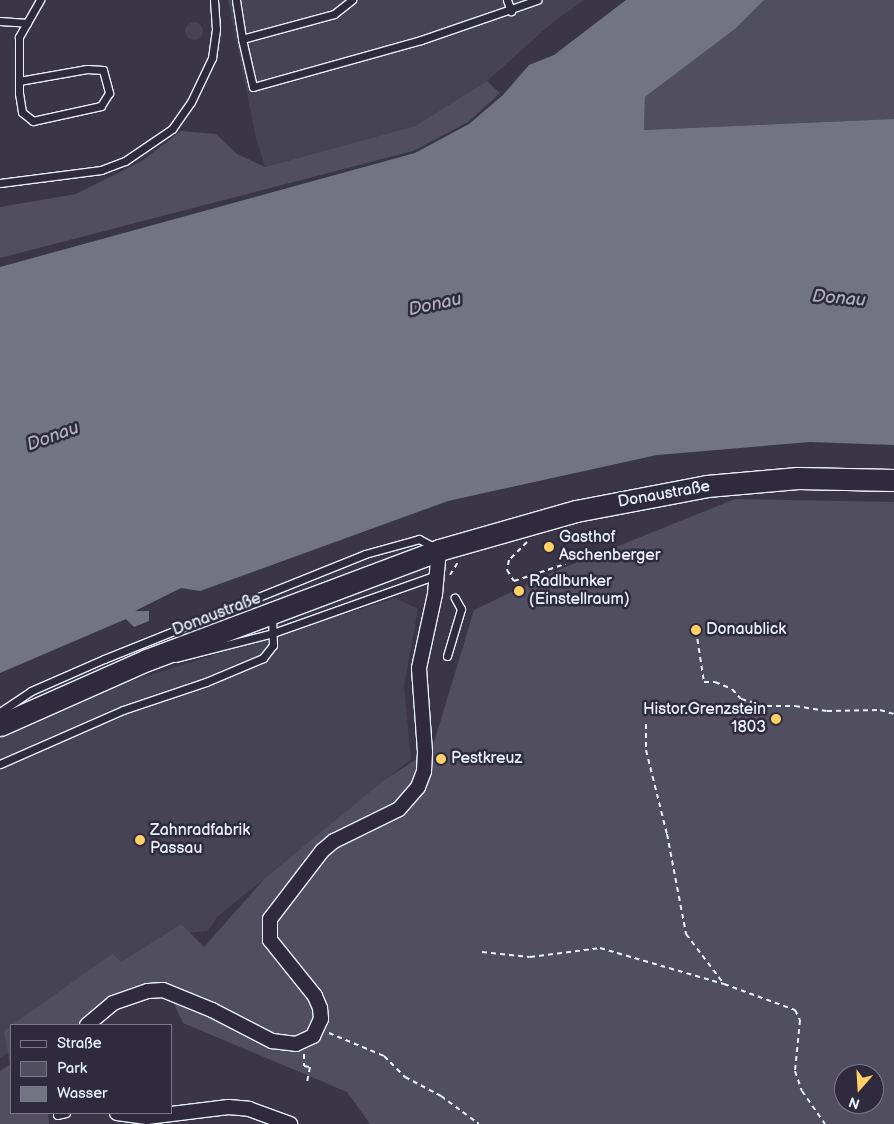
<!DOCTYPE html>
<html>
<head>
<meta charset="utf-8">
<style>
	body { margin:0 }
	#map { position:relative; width:894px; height:1124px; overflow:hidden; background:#3a3648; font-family:"Balsamiq Sans",sans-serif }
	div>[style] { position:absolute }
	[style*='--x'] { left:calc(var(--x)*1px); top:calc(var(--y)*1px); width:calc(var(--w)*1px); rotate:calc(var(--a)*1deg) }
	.built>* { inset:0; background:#464354 }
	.round { border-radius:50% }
	.green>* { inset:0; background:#504e5f }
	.water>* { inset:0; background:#737482 }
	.path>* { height:2px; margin-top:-1px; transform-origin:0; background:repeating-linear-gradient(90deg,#e8f1f8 0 5px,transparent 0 9px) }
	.roads { filter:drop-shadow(1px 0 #e8f1f8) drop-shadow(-1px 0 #e8f1f8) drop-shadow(0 1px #e8f1f8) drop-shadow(0 -1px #e8f1f8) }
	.service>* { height:7px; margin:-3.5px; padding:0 3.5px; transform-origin:3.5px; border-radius:3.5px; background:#2f2a3d }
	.minor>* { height:14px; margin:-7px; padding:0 7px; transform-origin:7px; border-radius:7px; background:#2f2a3d }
	.primary>* { height:21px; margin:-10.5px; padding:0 10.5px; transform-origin:10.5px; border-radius:10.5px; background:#2f2a3d }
	.dots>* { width:14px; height:14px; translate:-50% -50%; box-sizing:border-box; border:2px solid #2f2a3d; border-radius:50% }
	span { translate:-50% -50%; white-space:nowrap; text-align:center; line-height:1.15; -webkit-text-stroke:5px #2f2a3d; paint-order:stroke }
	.street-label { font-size:16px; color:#e8f1f8 }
	.poi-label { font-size:16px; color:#e8f1f8 }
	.left { translate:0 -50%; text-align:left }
	.right { translate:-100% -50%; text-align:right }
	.water-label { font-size:18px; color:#aeb2bd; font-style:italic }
	.legend { position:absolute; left:10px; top:1024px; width:162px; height:90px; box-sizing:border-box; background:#2f2a3d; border:1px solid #797a88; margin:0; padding:6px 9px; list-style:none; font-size:15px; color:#e8f1f8 }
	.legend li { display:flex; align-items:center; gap:10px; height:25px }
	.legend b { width:25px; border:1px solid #797a88 }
	.north { position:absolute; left:834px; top:1064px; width:50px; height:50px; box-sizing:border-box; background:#2f2a3d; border:1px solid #797a88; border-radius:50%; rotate:199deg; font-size:14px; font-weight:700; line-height:20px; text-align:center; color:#e8f1f8 }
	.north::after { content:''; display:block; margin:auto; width:18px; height:22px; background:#ffd166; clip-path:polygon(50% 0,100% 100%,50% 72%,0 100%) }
</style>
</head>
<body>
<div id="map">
	<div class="built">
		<i style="clip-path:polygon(228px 0,584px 0,553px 22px,487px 81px,415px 126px,265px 167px,256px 138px)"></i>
		<i class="round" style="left:185px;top:22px;width:18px;height:18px"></i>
		<i style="clip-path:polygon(395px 598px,418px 609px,404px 686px,411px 759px,217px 917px,208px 931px,188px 933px,181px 924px,121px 962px,113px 953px,5px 1031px,9px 1052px,0 1058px,0 736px,112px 687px)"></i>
	</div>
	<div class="green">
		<i style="clip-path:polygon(764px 0,894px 0,894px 119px,644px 130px,645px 97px,735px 29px)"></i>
		<i style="clip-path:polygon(487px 81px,500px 93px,468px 122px,413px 151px,0 258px,0 207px,76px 194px,142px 161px,181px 131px,216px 134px,237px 154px,265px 167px,415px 126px)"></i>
		<i style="clip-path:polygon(evenodd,735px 499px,894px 502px,894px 1124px,370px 1124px,347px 1092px,183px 1023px,167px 989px,131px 991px,99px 1005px,83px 1025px,12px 1025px,113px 953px,121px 962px,181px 924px,204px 947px,265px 878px,383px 781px,432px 749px,474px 610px,551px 573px,735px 499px,844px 1074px,874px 1074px,874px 1104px,844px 1104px,844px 1074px)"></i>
		<i style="clip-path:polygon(11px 1026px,11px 1113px,48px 1113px,49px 1124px,0 1124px,0 1071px,10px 1064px,4px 1031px)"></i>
	</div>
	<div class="water">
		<i style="clip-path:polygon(626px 0,764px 0,735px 29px,645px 97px,644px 130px,894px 119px,894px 445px,810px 442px,657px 455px,448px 501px,200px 591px,181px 588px,135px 611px,149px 611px,149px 621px,134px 627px,126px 619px,0 673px,0 267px,415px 153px,469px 124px,503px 95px,529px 65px,554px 55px)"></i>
	</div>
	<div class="path">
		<i style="--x:527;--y:542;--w:25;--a:135"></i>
		<i style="--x:509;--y:560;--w:10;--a:101"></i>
		<i style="--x:507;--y:570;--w:13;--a:58"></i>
		<i style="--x:514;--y:581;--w:54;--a:-18.4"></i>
		<i style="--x:450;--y:575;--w:15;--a:-58"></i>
		<i style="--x:696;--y:630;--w:53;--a:81.3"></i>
		<i style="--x:704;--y:682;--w:11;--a:0"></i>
		<i style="--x:715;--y:682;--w:18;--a:22"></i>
		<i style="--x:732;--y:689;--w:13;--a:48"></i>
		<i style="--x:741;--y:699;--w:27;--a:15"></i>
		<i style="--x:767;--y:706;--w:28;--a:0"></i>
		<i style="--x:795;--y:706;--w:32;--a:9"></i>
		<i style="--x:827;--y:711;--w:53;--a:-1.1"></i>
		<i style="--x:880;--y:710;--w:15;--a:16"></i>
		<i style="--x:646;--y:724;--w:26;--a:90"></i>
		<i style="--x:646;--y:750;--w:87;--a:76"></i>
		<i style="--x:667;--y:834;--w:102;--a:79.2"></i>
		<i style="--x:686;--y:934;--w:63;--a:52.8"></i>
		<i style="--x:724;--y:984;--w:76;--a:20.1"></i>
		<i style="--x:795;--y:1010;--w:11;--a:63"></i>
		<i style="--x:800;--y:1020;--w:51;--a:95.6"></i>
		<i style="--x:795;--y:1071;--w:21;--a:71"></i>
		<i style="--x:802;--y:1091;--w:40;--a:55.1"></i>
		<i style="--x:482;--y:952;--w:48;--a:5.9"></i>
		<i style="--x:530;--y:957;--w:71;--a:-7.3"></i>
		<i style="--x:600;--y:948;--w:129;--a:16.2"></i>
		<i style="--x:329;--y:1033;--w:60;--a:22.7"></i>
		<i style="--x:384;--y:1056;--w:30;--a:45"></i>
		<i style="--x:405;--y:1077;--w:41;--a:27.8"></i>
		<i style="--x:441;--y:1096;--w:47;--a:36.4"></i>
		<i style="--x:304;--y:1054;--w:12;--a:90"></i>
		<i style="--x:304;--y:1066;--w:6;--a:9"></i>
		<i style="--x:310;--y:1067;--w:15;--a:101"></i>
	</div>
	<div class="roads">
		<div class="service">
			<i style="--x:236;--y:0;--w:39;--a:81"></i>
			<i style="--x:242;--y:39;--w:95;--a:-15.2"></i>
			<i style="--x:334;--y:14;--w:23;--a:-38"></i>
			<i style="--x:507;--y:0;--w:12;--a:70"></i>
			<i style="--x:0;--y:21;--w:27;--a:4"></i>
			<i style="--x:242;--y:39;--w:49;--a:77.1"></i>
			<i style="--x:253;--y:87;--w:174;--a:-15.6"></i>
			<i style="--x:421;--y:40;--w:123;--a:-19"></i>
			<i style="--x:19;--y:81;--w:69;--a:-10"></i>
			<i style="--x:87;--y:69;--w:16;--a:4"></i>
			<i style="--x:103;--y:70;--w:24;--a:75"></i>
			<i style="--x:109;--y:93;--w:15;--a:122"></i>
			<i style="--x:101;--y:106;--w:70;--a:167.6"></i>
			<i style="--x:33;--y:121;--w:14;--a:-141"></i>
			<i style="--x:22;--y:112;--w:19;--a:-99"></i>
			<i style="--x:19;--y:93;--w:56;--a:-90"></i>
			<i style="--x:19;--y:37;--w:43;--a:-60.4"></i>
			<i style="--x:0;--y:183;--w:102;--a:-7.3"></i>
			<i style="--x:101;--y:170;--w:26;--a:-21"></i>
			<i style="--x:125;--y:161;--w:57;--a:-34.2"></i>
			<i style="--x:172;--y:129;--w:33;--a:-55"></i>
			<i style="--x:191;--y:102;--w:49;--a:-64.5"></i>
			<i style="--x:212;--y:58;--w:29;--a:-82"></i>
			<i style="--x:216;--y:29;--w:29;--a:-94"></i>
			<i style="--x:447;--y:656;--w:49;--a:-73.4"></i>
			<i style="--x:461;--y:609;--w:13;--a:-119"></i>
			<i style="--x:175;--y:658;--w:101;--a:-14.3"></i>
			<i style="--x:273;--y:633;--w:174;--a:-19.5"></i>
			<i style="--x:0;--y:712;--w:37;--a:-34"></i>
			<i style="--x:31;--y:691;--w:80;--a:-23.7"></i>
			<i style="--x:104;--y:659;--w:281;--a:-21.9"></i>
			<i style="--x:365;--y:554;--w:56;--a:-15.5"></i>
			<i style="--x:419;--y:539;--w:17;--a:28"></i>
			<i style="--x:0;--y:764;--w:134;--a:-23.7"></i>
			<i style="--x:123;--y:710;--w:88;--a:-18.6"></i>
			<i style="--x:206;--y:682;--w:62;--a:-22.8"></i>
			<i style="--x:263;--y:658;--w:16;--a:-52"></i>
			<i style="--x:273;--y:645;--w:28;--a:-92"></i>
			<i style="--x:57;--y:1115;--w:9;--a:-13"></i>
		</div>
		<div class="minor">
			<i style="--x:87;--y:1025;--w:34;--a:-40"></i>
			<i style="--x:113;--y:1003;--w:37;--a:-19"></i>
			<i style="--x:148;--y:991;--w:15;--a:-4"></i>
			<i style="--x:163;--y:990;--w:53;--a:22.2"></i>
			<i style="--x:212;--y:1010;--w:68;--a:27.3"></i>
			<i style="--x:272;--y:1041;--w:24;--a:7"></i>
			<i style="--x:296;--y:1044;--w:19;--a:-25"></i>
			<i style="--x:313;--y:1036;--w:19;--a:-65"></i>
			<i style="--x:321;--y:1019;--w:11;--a:-95"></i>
			<i style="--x:320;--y:1008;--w:13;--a:-113"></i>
			<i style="--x:315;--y:996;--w:72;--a:-128.8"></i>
			<i style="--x:270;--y:940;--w:21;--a:-90"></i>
			<i style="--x:270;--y:919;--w:86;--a:-52.6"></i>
			<i style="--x:322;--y:851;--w:16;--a:-40"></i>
			<i style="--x:334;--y:841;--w:72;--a:-26.2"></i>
			<i style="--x:399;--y:809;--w:29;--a:-49"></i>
			<i style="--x:418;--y:787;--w:17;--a:-69"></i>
			<i style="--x:424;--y:771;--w:19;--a:-87"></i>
			<i style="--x:425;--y:752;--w:84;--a:-94.1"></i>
			<i style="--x:419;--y:668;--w:76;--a:-77.8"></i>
			<i style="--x:435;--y:594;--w:44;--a:-84.8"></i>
			<i style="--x:117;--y:1113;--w:30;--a:8"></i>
			<i style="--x:147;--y:1117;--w:82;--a:-7"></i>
			<i style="--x:228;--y:1107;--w:21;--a:5"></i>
			<i style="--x:249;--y:1109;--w:44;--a:20.1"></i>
		</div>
		<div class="primary">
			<i style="--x:0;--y:725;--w:161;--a:-23.9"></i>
			<i style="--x:147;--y:660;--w:312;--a:-20.6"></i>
			<i style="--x:439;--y:550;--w:142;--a:-15.9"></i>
			<i style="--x:576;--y:511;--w:133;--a:-10.8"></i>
			<i style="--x:707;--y:486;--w:91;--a:-5"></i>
			<i style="--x:798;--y:478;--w:96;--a:1.2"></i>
		</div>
	</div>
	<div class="dots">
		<i style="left:549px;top:547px;background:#ffd166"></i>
		<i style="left:519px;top:591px;background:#ffd166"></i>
		<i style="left:696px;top:630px;background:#ffd166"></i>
		<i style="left:776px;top:719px;background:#ffd166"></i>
		<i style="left:441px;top:759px;background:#ffd166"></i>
		<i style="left:140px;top:840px;background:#ffd166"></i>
	</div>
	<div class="street-label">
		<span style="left:664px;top:495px;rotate:-10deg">Donaustraße</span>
		<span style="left:217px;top:615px;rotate:-21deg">Donaustraße</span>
	</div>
	<div class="poi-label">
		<span class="left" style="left:559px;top:547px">Gasthof<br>Aschenberger</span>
		<span class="left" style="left:529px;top:591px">Radlbunker<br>(Einstellraum)</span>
		<span class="left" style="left:706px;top:630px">Donaublick</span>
		<span class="right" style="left:766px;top:719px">Histor.Grenzstein<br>1803</span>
		<span class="left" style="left:451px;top:759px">Pestkreuz</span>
		<span class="left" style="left:150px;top:840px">Zahnradfabrik<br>Passau</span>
	</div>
	<div class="water-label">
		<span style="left:839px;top:299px;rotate:5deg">Donau</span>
		<span style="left:435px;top:305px;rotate:-12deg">Donau</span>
		<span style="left:53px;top:437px;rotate:-20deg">Donau</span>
	</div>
	<ul class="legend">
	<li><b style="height:6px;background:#2f2a3d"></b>Straße</li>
	<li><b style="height:14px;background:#504e5f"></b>Park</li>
	<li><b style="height:14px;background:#737482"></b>Wasser</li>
	</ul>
	<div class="north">N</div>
</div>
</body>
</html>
